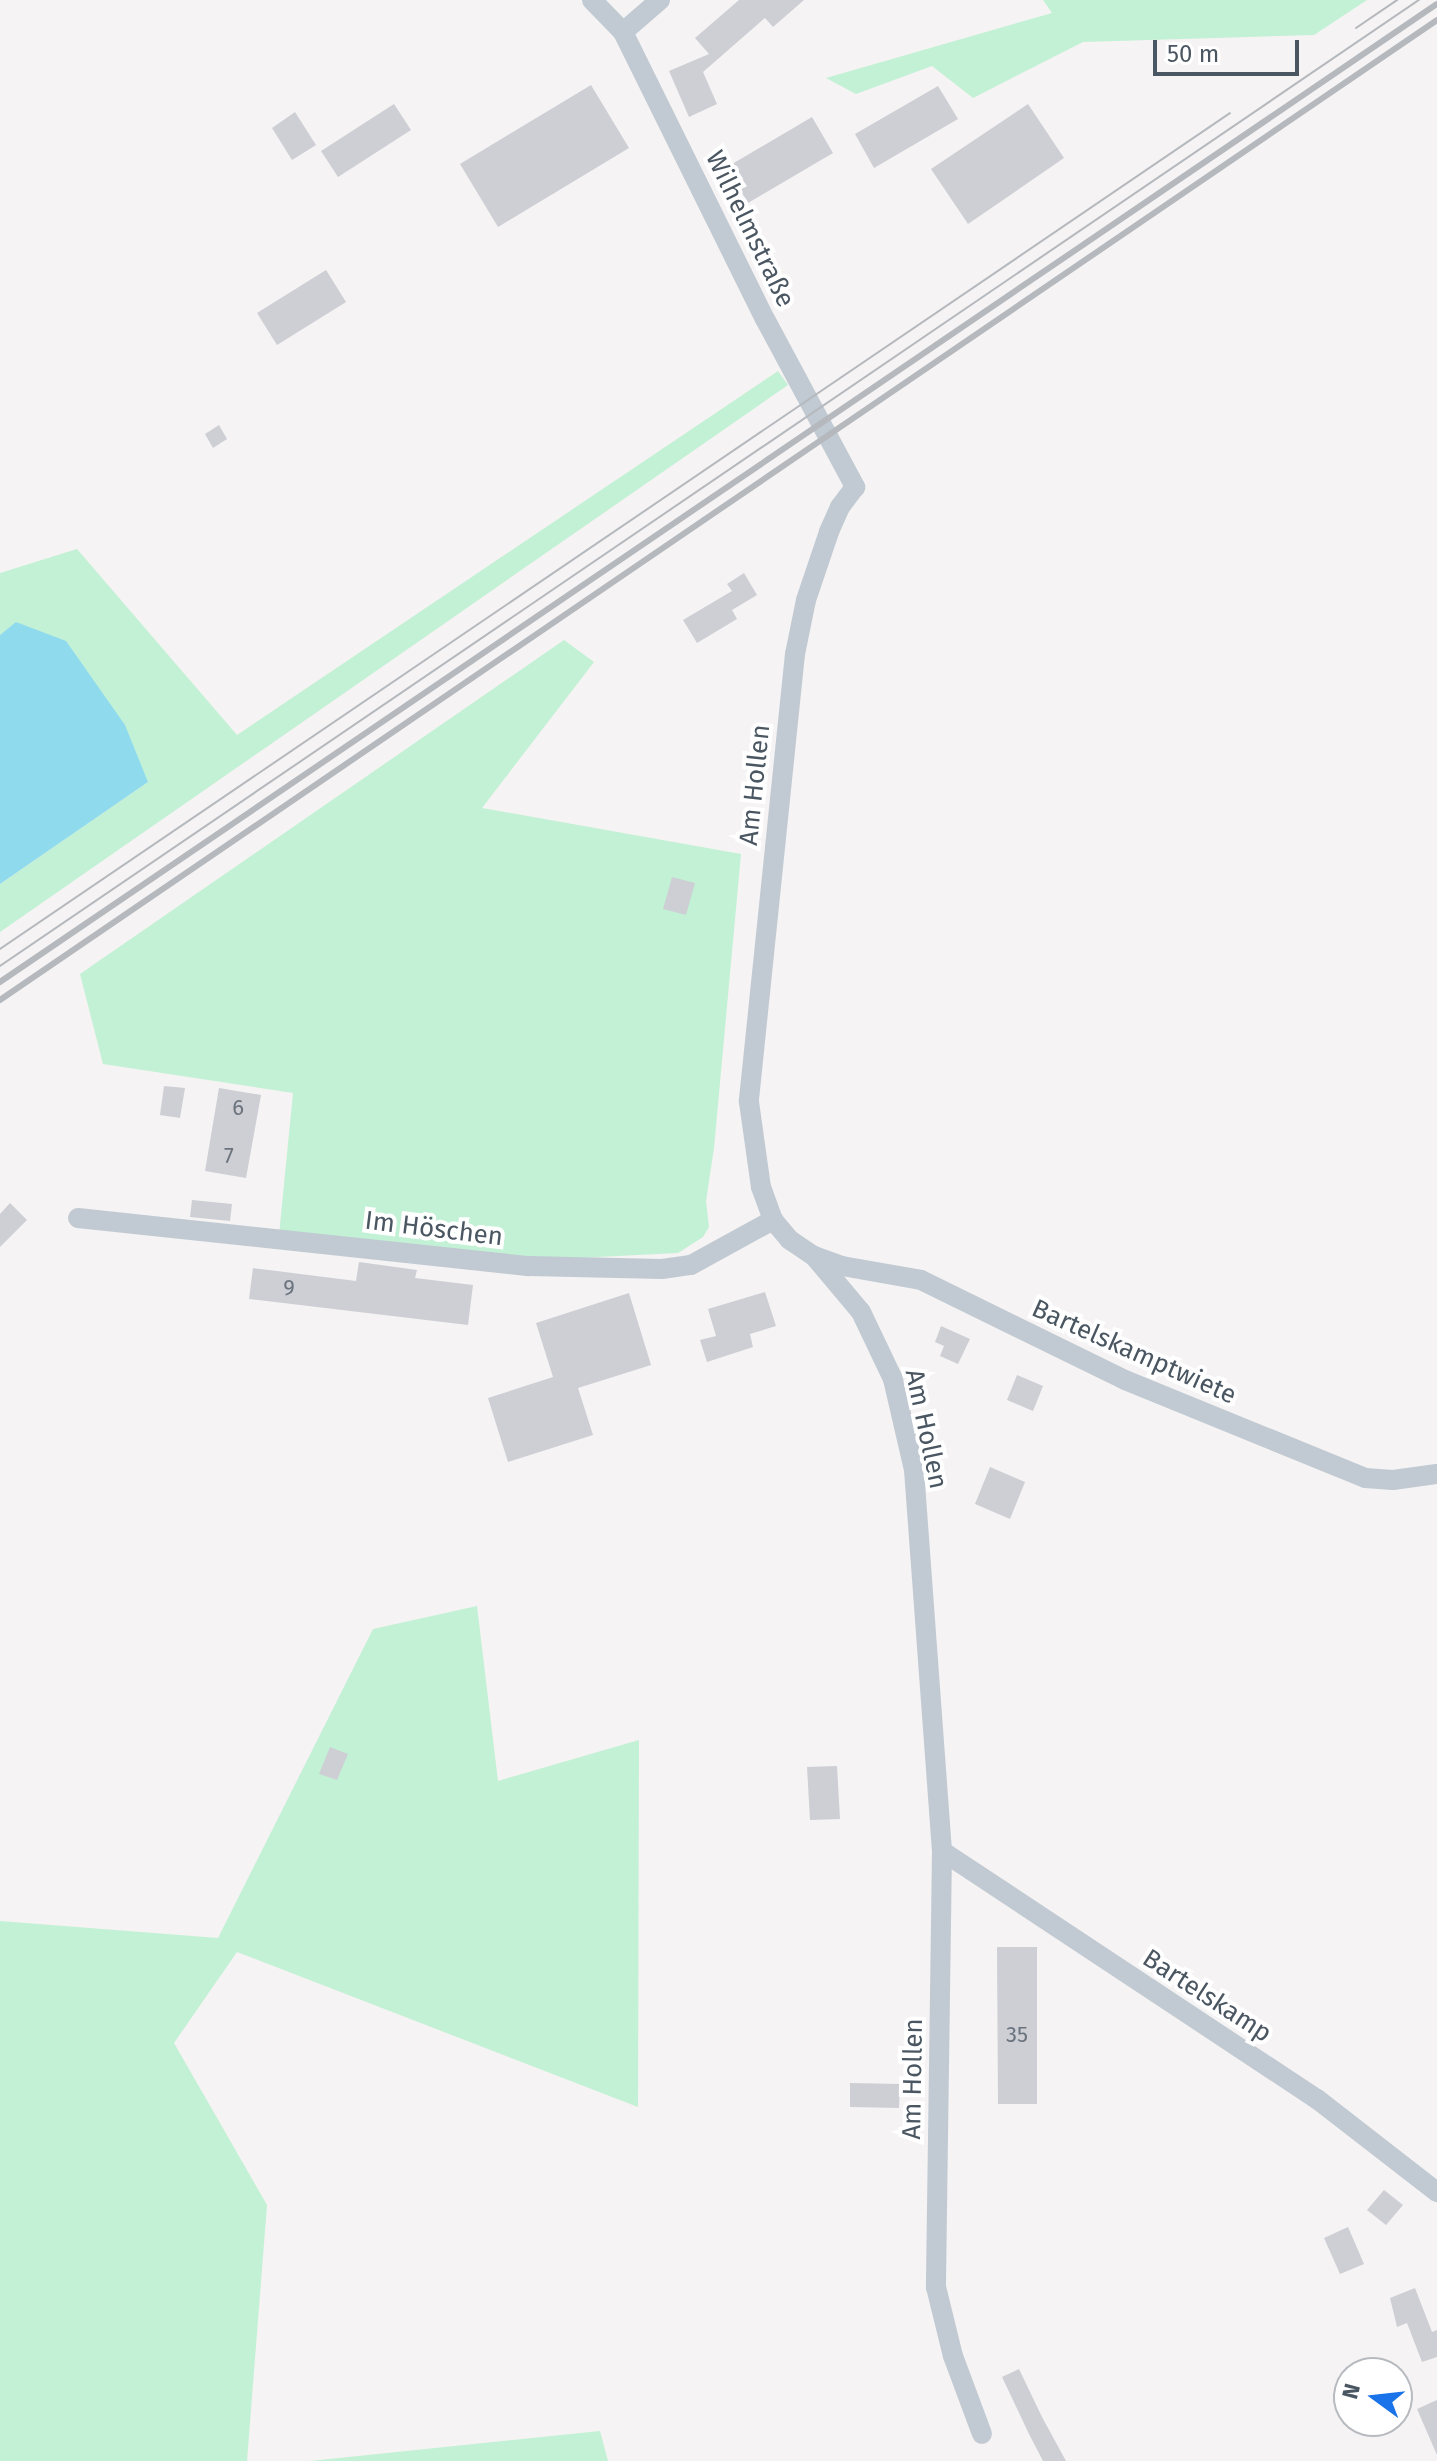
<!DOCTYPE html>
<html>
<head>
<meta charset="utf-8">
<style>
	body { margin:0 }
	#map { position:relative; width:1437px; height:2461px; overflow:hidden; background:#f5f3f3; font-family:"Fira Sans",sans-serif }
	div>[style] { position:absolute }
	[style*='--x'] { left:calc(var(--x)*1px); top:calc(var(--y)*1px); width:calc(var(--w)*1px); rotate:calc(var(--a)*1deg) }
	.green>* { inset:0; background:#c3f1d5 }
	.water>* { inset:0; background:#90daee }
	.building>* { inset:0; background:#cdcfd5 }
	.minor>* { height:20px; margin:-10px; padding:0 10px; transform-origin:10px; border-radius:10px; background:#c1cad2 }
	.tram>* { height:2px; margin:-1px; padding:0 1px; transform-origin:1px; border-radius:1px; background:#b5b8bd }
	.rail>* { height:6px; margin:-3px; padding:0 3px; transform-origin:3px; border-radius:3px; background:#b5b8bd }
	span { translate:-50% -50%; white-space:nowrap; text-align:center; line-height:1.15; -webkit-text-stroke:8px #fff; paint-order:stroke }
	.number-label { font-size:22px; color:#6b747e }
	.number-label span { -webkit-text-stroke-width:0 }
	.street-label { font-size:26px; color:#4a5661 }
	.north { position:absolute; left:1333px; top:2357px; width:80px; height:80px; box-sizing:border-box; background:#fff; border:2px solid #b7bbc0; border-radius:50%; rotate:285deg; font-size:22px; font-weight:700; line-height:32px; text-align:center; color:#4a5661 }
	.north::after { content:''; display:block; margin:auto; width:28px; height:36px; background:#1a73e8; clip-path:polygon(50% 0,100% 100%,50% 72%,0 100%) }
	.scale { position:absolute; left:1153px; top:40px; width:146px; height:36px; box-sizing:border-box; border:4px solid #4a5661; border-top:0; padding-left:10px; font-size:24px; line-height:28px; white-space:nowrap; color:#4a5661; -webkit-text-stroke:6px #fff; paint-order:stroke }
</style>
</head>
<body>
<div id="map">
	<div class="green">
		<i style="clip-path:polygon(1043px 0,1367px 0,1314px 35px,1083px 42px,973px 98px,932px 66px,856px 94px,826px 78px,1052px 13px)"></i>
		<i style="clip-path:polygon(778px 371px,788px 385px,0 932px,0 884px,148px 782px,17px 622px,0 635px,0 573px,77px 549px,237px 735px)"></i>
		<i style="clip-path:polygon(564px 640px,594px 662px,482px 808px,741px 854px,714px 1148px,706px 1201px,709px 1227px,703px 1237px,678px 1253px,558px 1259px,279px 1235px,293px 1093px,103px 1064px,80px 974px)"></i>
		<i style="clip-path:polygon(477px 1606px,498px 1781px,639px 1740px,638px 2107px,237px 1952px,174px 2043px,267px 2205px,247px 2461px,0 2461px,0 1921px,218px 1938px,373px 1629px)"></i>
		<i style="clip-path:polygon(600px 2431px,608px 2461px,310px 2461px)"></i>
	</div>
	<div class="water">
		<i style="clip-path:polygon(16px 622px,66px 641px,125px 725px,148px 782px,0 884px,0 635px)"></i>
	</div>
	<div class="building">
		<i style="clip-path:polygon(739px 0,804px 0,773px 27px,765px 18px,703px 72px,717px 104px,689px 117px,669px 71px,709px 54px,695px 38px)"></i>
		<i style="clip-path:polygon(591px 85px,629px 148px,498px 227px,460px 164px)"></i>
		<i style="clip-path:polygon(938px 86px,958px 119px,874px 168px,855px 134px)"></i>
		<i style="clip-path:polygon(394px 104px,411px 130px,338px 177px,321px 151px)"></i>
		<i style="clip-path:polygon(1028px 104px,1064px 158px,968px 224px,931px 169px)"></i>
		<i style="clip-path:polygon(295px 112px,316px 145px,292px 160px,272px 128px)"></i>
		<i style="clip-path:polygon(812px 117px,833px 153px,748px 203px,727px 167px)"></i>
		<i style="clip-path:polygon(326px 270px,346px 302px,277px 345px,257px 313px)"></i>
		<i style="clip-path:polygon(219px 425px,227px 439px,213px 448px,205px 434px)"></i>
		<i style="clip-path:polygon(744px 573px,757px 595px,732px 610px,737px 619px,697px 643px,683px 620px,732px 591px,727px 584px)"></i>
		<i style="clip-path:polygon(672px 877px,695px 883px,686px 915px,663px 909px)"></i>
		<i style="clip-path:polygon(164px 1086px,185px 1088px,180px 1118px,160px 1115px)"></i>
		<i style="clip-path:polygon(219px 1088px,261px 1095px,246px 1178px,205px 1171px)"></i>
		<i style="clip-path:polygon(192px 1200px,232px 1204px,230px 1221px,190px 1217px)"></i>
		<i style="clip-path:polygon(10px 1203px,27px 1220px,0 1247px,0 1214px)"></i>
		<i style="clip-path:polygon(359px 1262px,417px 1270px,415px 1278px,473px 1285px,468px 1325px,249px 1299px,253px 1268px,356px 1281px)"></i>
		<i style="clip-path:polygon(765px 1292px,776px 1326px,750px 1334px,753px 1347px,707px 1362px,700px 1340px,716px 1336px,708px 1309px)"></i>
		<i style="clip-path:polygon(629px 1293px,651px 1365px,578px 1388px,593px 1435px,508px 1462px,488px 1398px,553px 1377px,536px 1323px)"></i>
		<i style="clip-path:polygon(941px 1326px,970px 1339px,958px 1364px,940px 1356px,944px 1346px,935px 1342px)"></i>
		<i style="clip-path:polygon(1017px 1375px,1043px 1386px,1033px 1411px,1007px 1400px)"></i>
		<i style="clip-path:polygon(990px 1467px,1025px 1482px,1010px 1519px,975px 1504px)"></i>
		<i style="clip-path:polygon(330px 1747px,348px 1754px,337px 1780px,319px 1774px)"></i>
		<i style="clip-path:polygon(837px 1766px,840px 1819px,810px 1820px,807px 1767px)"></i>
		<i style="clip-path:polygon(997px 1947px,1037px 1947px,1037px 2104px,998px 2104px)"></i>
		<i style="clip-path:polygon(850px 2083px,900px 2084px,899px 2108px,850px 2107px)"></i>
		<i style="clip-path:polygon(1384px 2190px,1403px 2205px,1386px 2225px,1367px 2210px)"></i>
		<i style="clip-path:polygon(1348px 2227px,1364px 2264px,1340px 2274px,1324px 2238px)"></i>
		<i style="clip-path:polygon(1415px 2288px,1432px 2332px,1437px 2330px,1437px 2357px,1422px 2362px,1407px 2323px,1397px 2327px,1390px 2298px)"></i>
		<i style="clip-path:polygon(1019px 2369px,1042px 2417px,1066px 2461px,1043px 2461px,1029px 2434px,1002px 2377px)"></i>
		<i style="clip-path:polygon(1437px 2400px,1437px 2455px,1417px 2409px)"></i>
	</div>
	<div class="minor">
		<i style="--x:592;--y:0;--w:45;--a:45.9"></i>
		<i style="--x:623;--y:32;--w:320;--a:63.7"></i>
		<i style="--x:765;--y:319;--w:191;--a:61.8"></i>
		<i style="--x:855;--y:487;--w:25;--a:127"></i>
		<i style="--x:840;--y:507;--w:27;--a:114"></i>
		<i style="--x:829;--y:532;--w:72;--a:108.7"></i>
		<i style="--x:806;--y:600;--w:55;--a:101.5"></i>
		<i style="--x:795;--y:654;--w:450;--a:95.9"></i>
		<i style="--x:749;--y:1102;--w:86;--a:82"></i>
		<i style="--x:761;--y:1187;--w:35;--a:70"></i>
		<i style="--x:773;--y:1220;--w:26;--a:50"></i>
		<i style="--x:790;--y:1240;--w:29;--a:34"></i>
		<i style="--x:814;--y:1256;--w:73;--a:50"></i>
		<i style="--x:861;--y:1312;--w:74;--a:64.5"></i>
		<i style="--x:893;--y:1379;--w:93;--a:77"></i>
		<i style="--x:914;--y:1470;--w:382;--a:85.8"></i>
		<i style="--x:942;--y:1851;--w:436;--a:90.8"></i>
		<i style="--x:936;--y:2287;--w:71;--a:76.2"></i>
		<i style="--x:953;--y:2356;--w:83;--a:69.6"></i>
		<i style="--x:623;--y:32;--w:49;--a:-40.9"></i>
		<i style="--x:78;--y:1218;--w:454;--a:6.1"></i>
		<i style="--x:529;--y:1266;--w:133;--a:1.3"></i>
		<i style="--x:662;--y:1269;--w:29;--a:-8"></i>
		<i style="--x:691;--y:1265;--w:94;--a:-28.8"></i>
		<i style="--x:814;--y:1256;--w:30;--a:20"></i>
		<i style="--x:842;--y:1266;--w:80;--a:10"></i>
		<i style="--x:921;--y:1280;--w:227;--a:26.1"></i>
		<i style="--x:1125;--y:1380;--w:259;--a:22.2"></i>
		<i style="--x:1365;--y:1478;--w:28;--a:4"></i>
		<i style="--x:1393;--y:1480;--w:44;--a:-7.8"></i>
		<i style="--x:942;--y:1851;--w:450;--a:33.5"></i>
		<i style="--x:1317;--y:2099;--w:152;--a:37.8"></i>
	</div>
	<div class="tram">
		<i style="--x:1356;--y:28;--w:50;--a:-34.3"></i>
		<i style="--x:0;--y:949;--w:1487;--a:-34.2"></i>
		<i style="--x:0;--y:966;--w:1717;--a:-34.25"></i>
	</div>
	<div class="rail">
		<i style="--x:0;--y:982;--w:1738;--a:-34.24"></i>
		<i style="--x:0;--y:1000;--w:1739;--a:-34.29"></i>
	</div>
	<div class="number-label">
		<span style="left:238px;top:1108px">6</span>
		<span style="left:229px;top:1156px">7</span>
		<span style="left:289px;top:1288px">9</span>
		<span style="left:1017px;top:2035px">35</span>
	</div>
	<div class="street-label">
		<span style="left:750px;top:229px;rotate:64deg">Wilhelmstraße</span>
		<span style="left:755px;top:785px;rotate:-84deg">Am Hollen</span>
		<span style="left:434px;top:1229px;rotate:7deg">Im Höschen</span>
		<span style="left:1134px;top:1352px;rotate:24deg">Bartelskamptwiete</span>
		<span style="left:926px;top:1429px;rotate:78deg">Am Hollen</span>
		<span style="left:1207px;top:1996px;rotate:33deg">Bartelskamp</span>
		<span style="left:913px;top:2079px;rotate:-89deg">Am Hollen</span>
	</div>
	<div class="north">N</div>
	<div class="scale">50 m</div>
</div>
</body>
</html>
